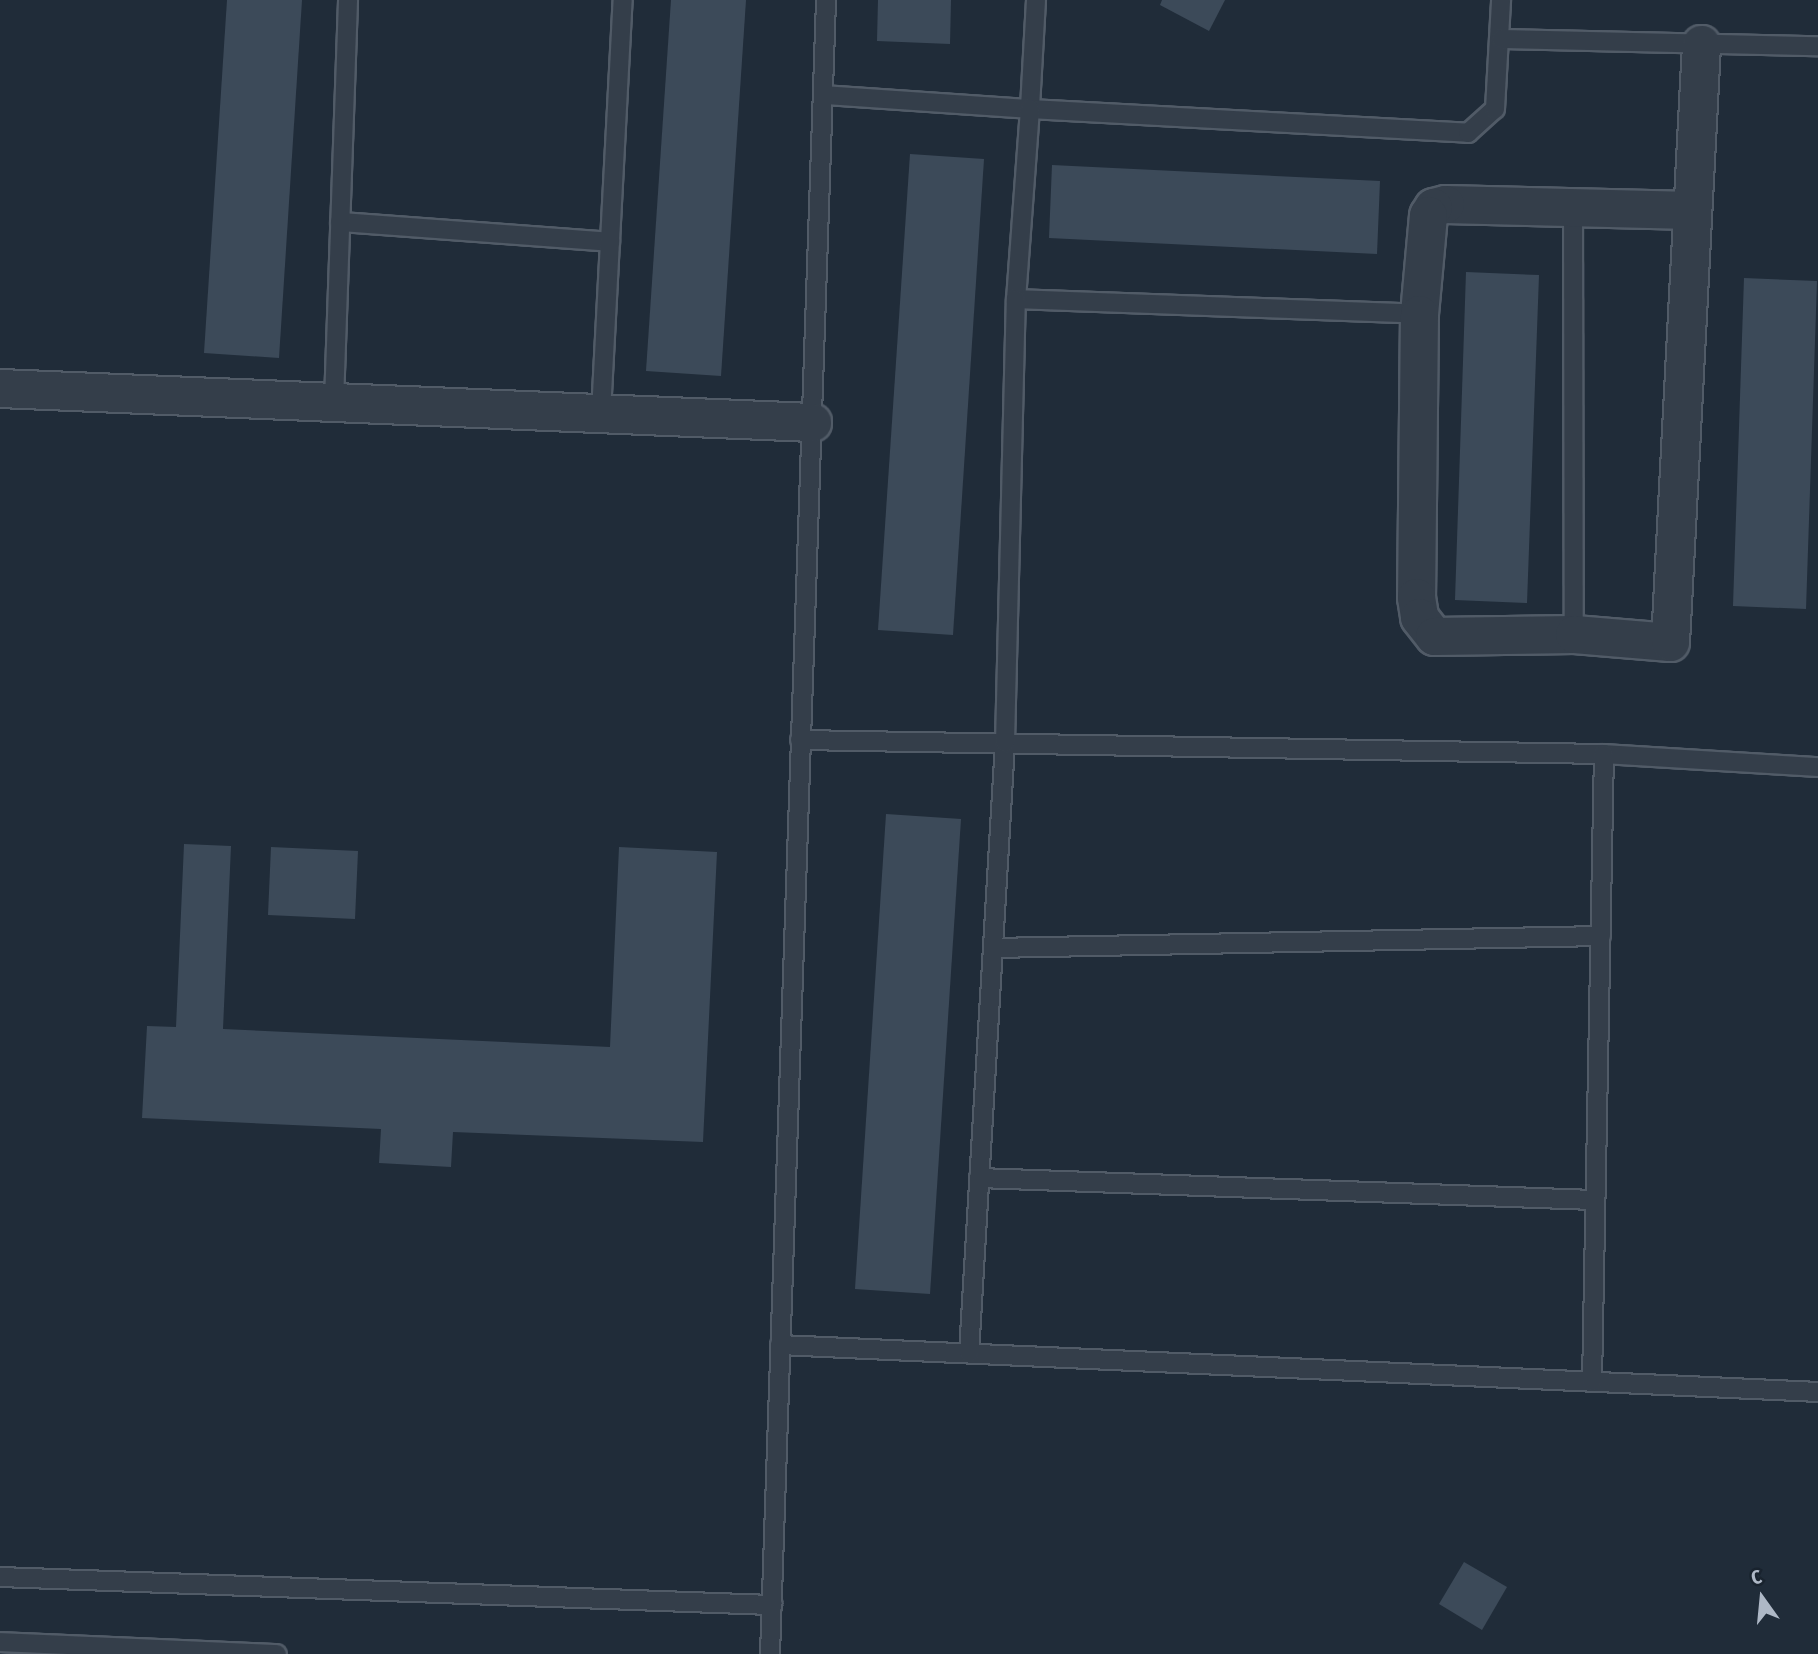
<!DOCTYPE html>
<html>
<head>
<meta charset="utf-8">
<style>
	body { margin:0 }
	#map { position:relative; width:1818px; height:1654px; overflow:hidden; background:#202c39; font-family:"Fira Sans Condensed",sans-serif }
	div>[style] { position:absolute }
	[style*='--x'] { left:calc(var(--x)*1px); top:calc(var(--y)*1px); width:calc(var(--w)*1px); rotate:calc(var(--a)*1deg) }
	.building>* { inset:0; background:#3c4a59 }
	.roads { filter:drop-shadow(2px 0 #515b67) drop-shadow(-2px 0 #515b67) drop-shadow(0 2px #515b67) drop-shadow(0 -2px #515b67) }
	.service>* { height:18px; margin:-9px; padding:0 9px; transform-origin:9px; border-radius:9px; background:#343e4a }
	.minor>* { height:37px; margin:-18.5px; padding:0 18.5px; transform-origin:18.5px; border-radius:18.5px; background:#343e4a }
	span { translate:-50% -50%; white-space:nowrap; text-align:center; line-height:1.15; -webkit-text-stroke:7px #19232e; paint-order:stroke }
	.north { position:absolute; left:1727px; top:1563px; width:70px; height:70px; -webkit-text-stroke:5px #19232e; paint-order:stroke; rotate:345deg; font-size:19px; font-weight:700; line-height:28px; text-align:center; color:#aeb8c6 }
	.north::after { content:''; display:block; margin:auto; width:24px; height:32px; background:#aeb8c6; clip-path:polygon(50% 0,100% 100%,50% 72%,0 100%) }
</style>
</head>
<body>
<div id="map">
	<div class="building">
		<i style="clip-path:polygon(227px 0,302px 0,279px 358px,204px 353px)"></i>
		<i style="clip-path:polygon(671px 0,746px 0,721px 376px,646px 371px)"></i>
		<i style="clip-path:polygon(878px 0,951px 0,950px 44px,877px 41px)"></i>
		<i style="clip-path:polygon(1162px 0,1225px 0,1209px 31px,1160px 5px)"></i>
		<i style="clip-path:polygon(910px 154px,984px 159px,953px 635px,878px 630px)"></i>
		<i style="clip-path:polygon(1052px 165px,1380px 181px,1377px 254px,1049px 238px)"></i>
		<i style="clip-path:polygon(1466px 272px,1539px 275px,1527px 603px,1455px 600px)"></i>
		<i style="clip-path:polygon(1744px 278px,1817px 281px,1806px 609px,1733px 606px)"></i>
		<i style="clip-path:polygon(886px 814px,961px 819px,930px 1294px,855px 1289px)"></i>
		<i style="clip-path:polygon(184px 844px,231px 846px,223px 1029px,610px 1047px,619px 847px,717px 852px,703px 1142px,453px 1132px,451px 1167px,379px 1163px,381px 1129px,142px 1118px,147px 1026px,176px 1027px)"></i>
		<i style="clip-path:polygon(271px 847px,358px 851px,355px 919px,268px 915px)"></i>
		<i style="clip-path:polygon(1464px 1562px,1507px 1587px,1482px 1630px,1439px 1604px)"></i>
	</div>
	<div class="roads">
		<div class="service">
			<i style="--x:1036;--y:0;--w:109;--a:93.2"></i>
			<i style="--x:1030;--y:109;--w:439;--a:3.1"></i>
			<i style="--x:1468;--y:133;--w:36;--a:-42"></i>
			<i style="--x:1495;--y:109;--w:109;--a:-86.8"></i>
			<i style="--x:1501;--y:39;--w:317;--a:1.3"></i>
			<i style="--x:824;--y:95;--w:206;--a:3.9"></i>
			<i style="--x:1030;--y:109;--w:191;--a:94.2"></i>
			<i style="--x:1016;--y:299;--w:403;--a:2.1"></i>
			<i style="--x:1573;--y:206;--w:428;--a:89.9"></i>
			<i style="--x:340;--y:222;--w:271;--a:4.2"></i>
			<i style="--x:334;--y:402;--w:402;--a:-88"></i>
			<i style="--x:601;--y:413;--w:414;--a:-87"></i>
			<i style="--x:800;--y:740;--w:804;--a:1"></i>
			<i style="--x:1604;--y:754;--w:214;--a:3.5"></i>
			<i style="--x:993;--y:948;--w:608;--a:-1.13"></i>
			<i style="--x:979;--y:1178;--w:616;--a:2.05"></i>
			<i style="--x:780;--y:1345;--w:1039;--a:2.59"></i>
			<i style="--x:969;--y:1353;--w:611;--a:-86.62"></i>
			<i style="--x:1005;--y:743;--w:444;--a:-88.6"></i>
			<i style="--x:1592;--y:1382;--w:628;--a:-88.91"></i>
			<i style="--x:0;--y:1577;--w:773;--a:2.08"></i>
			<i style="--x:0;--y:1642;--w:277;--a:2.5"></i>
			<i style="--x:770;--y:1654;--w:1655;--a:-88.06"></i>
		</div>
		<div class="minor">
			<i style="--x:1691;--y:210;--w:246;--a:-178.6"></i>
			<i style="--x:1445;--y:204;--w:12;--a:166"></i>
			<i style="--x:1433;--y:207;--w:9;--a:122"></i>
			<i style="--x:1428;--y:215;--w:99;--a:95.2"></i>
			<i style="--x:1419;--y:314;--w:283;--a:90.6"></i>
			<i style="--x:1416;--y:597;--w:20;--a:81"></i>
			<i style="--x:1419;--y:617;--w:24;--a:52"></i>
			<i style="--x:1434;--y:636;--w:140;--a:-0.8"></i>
			<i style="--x:1574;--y:634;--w:96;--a:4.8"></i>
			<i style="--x:1670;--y:642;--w:599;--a:-87.03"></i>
			<i style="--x:0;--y:388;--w:813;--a:2.4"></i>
		</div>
	</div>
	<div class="north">С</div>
</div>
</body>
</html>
